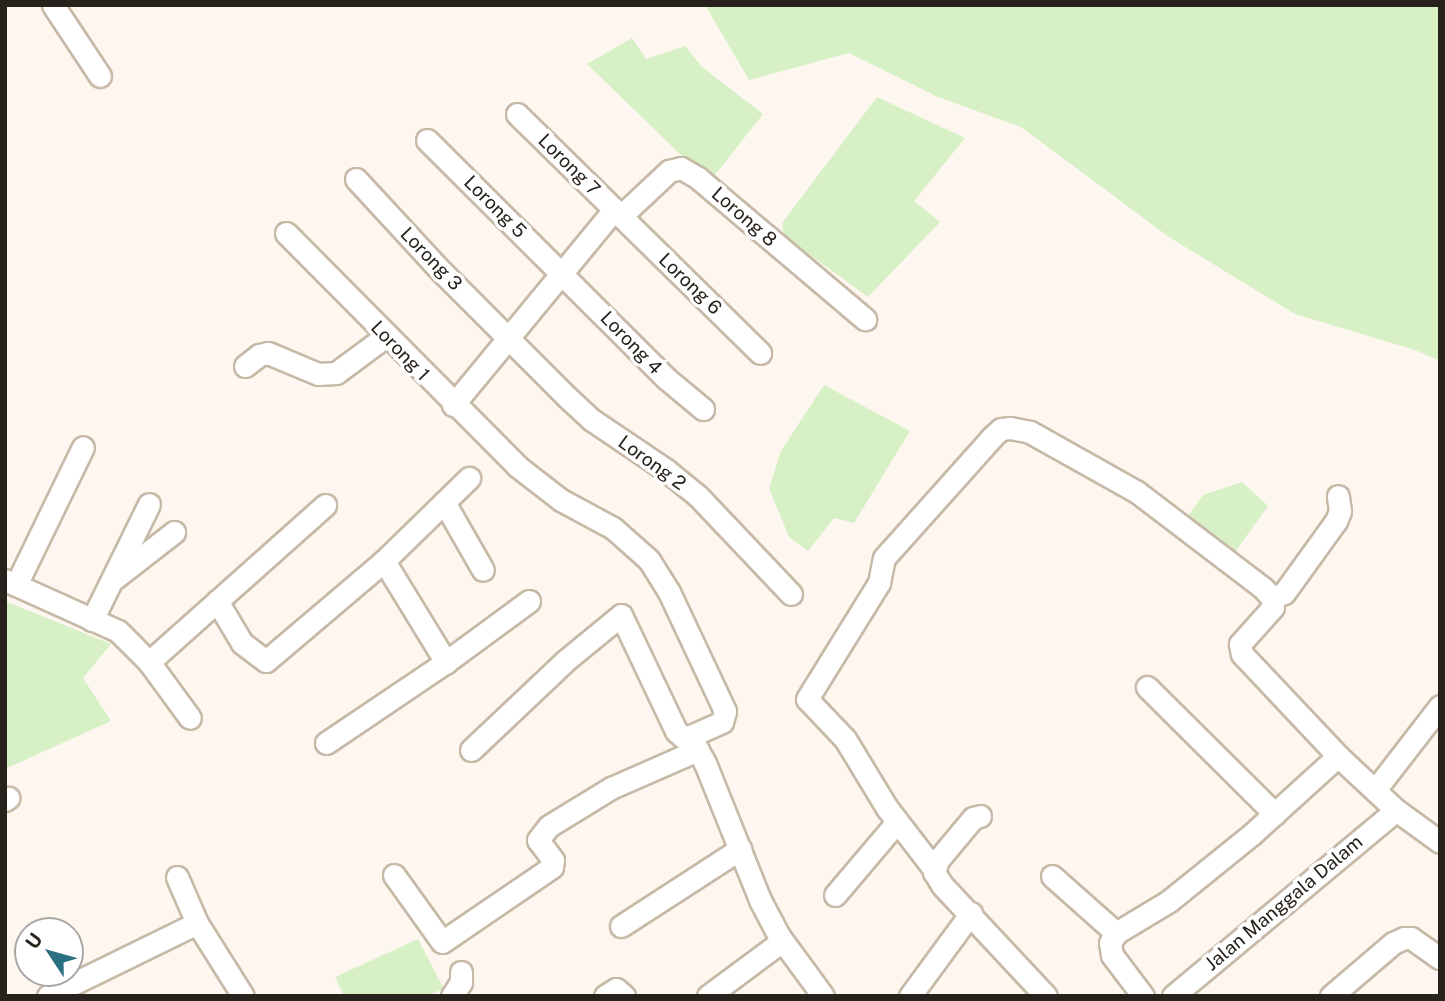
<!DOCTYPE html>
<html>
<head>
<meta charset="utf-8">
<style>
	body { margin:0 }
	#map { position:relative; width:1445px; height:1001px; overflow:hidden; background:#fdf7ef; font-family:"Public Sans",sans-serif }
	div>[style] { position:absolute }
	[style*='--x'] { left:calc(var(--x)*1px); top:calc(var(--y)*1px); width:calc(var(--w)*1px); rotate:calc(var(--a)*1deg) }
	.green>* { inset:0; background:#d7f0c6 }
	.roads { filter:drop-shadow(2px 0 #c7b9a7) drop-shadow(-2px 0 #c7b9a7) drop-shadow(0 2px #c7b9a7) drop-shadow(0 -2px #c7b9a7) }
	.minor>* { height:21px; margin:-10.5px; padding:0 10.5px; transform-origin:10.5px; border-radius:10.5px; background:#fff }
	span { translate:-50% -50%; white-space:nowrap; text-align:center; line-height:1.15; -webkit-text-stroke:7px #fff; paint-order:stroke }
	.street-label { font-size:19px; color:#28221c }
	.frame { position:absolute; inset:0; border:7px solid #28221c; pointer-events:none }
	.north { position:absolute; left:14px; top:917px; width:70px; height:70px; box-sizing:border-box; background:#fff; border:2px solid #a9a7a4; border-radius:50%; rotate:306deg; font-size:19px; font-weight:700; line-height:28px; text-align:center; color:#28221c }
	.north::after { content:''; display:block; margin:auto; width:24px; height:32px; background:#2b7080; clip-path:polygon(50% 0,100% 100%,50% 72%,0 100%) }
</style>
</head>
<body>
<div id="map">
	<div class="green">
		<i style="clip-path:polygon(705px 5px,1440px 5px,1440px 361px,1415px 350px,1295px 314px,1169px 237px,1021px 127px,938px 97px,849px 53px,749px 80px)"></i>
		<i style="clip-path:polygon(632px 38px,646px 59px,685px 46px,702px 67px,763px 114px,711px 180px,682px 156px,587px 64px)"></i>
		<i style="clip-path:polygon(877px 97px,965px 138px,914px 201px,940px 222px,868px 297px,784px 236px,782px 223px)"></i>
		<i style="clip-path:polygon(824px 385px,910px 431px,854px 523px,834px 518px,808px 551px,789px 537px,769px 488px,781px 451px)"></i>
		<i style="clip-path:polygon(1242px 482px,1268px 506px,1232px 556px,1187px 518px,1203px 495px)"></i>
		<i style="clip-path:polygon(5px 601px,111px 644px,83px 678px,111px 721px,5px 769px)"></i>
		<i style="clip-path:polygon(418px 939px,444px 989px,426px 996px,344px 996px,335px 977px)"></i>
	</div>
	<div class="roads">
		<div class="minor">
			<i style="--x:53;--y:5;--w:85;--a:56.5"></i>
			<i style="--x:517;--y:114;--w:341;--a:44.5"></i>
			<i style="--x:427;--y:140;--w:339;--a:44.9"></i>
			<i style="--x:667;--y:379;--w:47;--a:39.8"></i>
			<i style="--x:356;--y:179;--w:125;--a:47.3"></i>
			<i style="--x:441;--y:271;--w:178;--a:45"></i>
			<i style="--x:567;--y:397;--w:34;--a:43"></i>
			<i style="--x:592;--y:420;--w:89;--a:34"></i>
			<i style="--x:666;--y:470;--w:41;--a:39.1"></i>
			<i style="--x:698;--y:496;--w:135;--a:46.5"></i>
			<i style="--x:621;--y:216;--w:66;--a:-43.2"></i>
			<i style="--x:669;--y:171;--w:12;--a:-14"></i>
			<i style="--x:681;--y:168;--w:20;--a:30"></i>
			<i style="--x:698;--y:178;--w:219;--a:40.2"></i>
			<i style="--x:286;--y:233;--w:328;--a:45.2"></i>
			<i style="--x:517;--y:466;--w:56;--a:37.7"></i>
			<i style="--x:561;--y:500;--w:59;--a:28.3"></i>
			<i style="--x:613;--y:528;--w:48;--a:41.6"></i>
			<i style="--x:649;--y:560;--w:38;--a:58"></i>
			<i style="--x:669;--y:592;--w:132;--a:64.8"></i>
			<i style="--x:725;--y:711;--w:11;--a:105"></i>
			<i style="--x:722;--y:722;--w:35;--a:156"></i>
			<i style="--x:245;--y:366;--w:18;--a:-38"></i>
			<i style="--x:259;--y:355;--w:9;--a:-13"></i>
			<i style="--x:268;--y:353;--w:54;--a:22.8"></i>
			<i style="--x:318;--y:374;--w:18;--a:-3"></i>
			<i style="--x:336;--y:373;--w:62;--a:-36.5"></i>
			<i style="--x:453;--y:405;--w:253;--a:-50.5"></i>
			<i style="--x:444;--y:502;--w:78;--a:60.2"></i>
			<i style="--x:384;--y:561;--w:119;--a:58.5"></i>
			<i style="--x:446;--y:662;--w:103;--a:-36.3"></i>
			<i style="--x:115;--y:578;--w:75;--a:-37.9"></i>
			<i style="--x:5;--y:580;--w:124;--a:24.3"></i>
			<i style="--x:118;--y:631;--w:44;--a:45"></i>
			<i style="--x:149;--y:662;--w:69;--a:53.8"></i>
			<i style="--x:16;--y:585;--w:153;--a:-64.1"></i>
			<i style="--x:1272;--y:598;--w:13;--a:-23"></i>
			<i style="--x:1284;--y:593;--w:89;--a:-54.2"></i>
			<i style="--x:1336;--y:521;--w:11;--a:-68"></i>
			<i style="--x:1340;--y:511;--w:15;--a:-98"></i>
			<i style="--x:217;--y:601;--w:49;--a:59.2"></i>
			<i style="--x:242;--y:643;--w:30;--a:37"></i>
			<i style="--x:266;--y:661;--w:155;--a:-40.3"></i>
			<i style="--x:384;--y:561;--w:119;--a:-44.3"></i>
			<i style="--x:92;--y:620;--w:129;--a:-63.8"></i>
			<i style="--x:149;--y:662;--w:236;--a:-41.7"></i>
			<i style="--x:1147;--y:687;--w:180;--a:44.8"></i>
			<i style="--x:326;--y:743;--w:145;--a:-34"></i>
			<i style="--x:471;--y:750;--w:129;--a:-43.4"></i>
			<i style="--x:565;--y:661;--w:72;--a:-39.4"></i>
			<i style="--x:621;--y:615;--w:128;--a:64.6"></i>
			<i style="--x:676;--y:731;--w:9;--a:41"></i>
			<i style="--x:683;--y:737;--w:7;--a:-8"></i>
			<i style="--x:690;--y:736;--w:31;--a:61"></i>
			<i style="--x:705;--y:763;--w:148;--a:68.1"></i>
			<i style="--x:760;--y:900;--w:41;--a:62.2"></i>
			<i style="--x:779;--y:936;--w:74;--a:53.7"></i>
			<i style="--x:1375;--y:790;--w:106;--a:-52.3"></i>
			<i style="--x:5;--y:800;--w:4;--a:-34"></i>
			<i style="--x:980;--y:816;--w:7;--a:164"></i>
			<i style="--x:973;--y:818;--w:55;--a:129.8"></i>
			<i style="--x:938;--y:860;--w:13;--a:108"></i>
			<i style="--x:934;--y:872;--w:15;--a:58"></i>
			<i style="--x:942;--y:885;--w:152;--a:46.9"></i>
			<i style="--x:934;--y:869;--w:77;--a:-127.6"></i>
			<i style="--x:887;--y:808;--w:81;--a:-121.3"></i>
			<i style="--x:845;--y:739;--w:55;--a:-133.5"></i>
			<i style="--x:807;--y:699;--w:137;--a:-58.2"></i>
			<i style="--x:879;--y:583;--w:25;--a:-79"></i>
			<i style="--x:884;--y:558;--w:162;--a:-48.2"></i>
			<i style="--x:992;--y:437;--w:12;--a:-42"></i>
			<i style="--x:1001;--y:429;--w:9;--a:-6"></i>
			<i style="--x:1010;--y:428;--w:20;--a:11"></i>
			<i style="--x:1030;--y:432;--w:123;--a:29.3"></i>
			<i style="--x:1137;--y:492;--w:158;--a:37.3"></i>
			<i style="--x:1263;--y:588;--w:13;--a:48"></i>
			<i style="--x:1272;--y:598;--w:9;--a:84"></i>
			<i style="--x:1273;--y:607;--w:50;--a:131.7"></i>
			<i style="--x:1240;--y:644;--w:10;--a:79"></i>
			<i style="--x:1242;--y:654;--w:140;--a:46.7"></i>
			<i style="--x:1338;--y:756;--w:79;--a:43"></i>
			<i style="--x:1396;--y:810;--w:54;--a:36"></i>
			<i style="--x:394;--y:875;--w:82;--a:54.4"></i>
			<i style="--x:442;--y:942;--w:133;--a:-34.3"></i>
			<i style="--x:552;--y:867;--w:7;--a:-82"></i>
			<i style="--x:553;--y:860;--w:25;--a:-127"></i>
			<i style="--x:538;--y:840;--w:18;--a:-52"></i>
			<i style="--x:549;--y:826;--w:73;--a:-31.5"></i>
			<i style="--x:611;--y:788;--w:95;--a:-23.6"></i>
			<i style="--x:1052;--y:876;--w:86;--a:41.7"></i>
			<i style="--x:177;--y:877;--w:50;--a:66.5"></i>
			<i style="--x:835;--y:895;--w:96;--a:-49.7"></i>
			<i style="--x:621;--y:926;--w:142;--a:-32.9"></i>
			<i style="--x:48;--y:996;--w:166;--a:-26.1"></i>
			<i style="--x:197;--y:923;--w:86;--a:57.8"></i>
			<i style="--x:452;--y:996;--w:17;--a:-57"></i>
			<i style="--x:461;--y:982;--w:10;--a:-90"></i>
			<i style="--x:605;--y:996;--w:13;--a:-32"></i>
			<i style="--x:616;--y:989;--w:11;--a:41"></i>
			<i style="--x:708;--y:996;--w:82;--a:-36.6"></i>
			<i style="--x:910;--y:996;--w:103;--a:-53.7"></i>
			<i style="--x:1143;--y:996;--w:51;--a:-127.1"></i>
			<i style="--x:1112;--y:955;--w:12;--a:-99"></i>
			<i style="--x:1110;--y:943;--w:12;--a:-59"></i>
			<i style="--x:1116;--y:933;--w:62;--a:-31.1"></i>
			<i style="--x:1169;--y:901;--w:107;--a:-38.9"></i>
			<i style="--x:1252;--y:834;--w:116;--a:-42.2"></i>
			<i style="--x:1173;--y:996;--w:290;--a:-39.8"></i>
			<i style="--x:1331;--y:996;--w:82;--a:-40.5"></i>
			<i style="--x:1393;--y:943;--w:12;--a:-24"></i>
			<i style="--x:1404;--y:938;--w:7;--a:0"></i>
			<i style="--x:1411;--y:938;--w:35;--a:35"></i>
		</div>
	</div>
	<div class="street-label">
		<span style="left:569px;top:165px;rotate:45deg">Lorong 7</span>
		<span style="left:495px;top:207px;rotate:45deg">Lorong 5</span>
		<span style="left:744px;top:217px;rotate:41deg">Lorong 8</span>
		<span style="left:431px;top:259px;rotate:46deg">Lorong 3</span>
		<span style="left:690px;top:284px;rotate:44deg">Lorong 6</span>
		<span style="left:631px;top:343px;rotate:46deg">Lorong 4</span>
		<span style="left:400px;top:351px;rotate:46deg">Lorong 1</span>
		<span style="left:652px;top:463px;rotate:36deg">Lorong 2</span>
		<span style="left:1284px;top:903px;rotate:-40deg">Jalan Manggala Dalam</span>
	</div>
	<div class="frame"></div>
	<div class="north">U</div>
</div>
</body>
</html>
